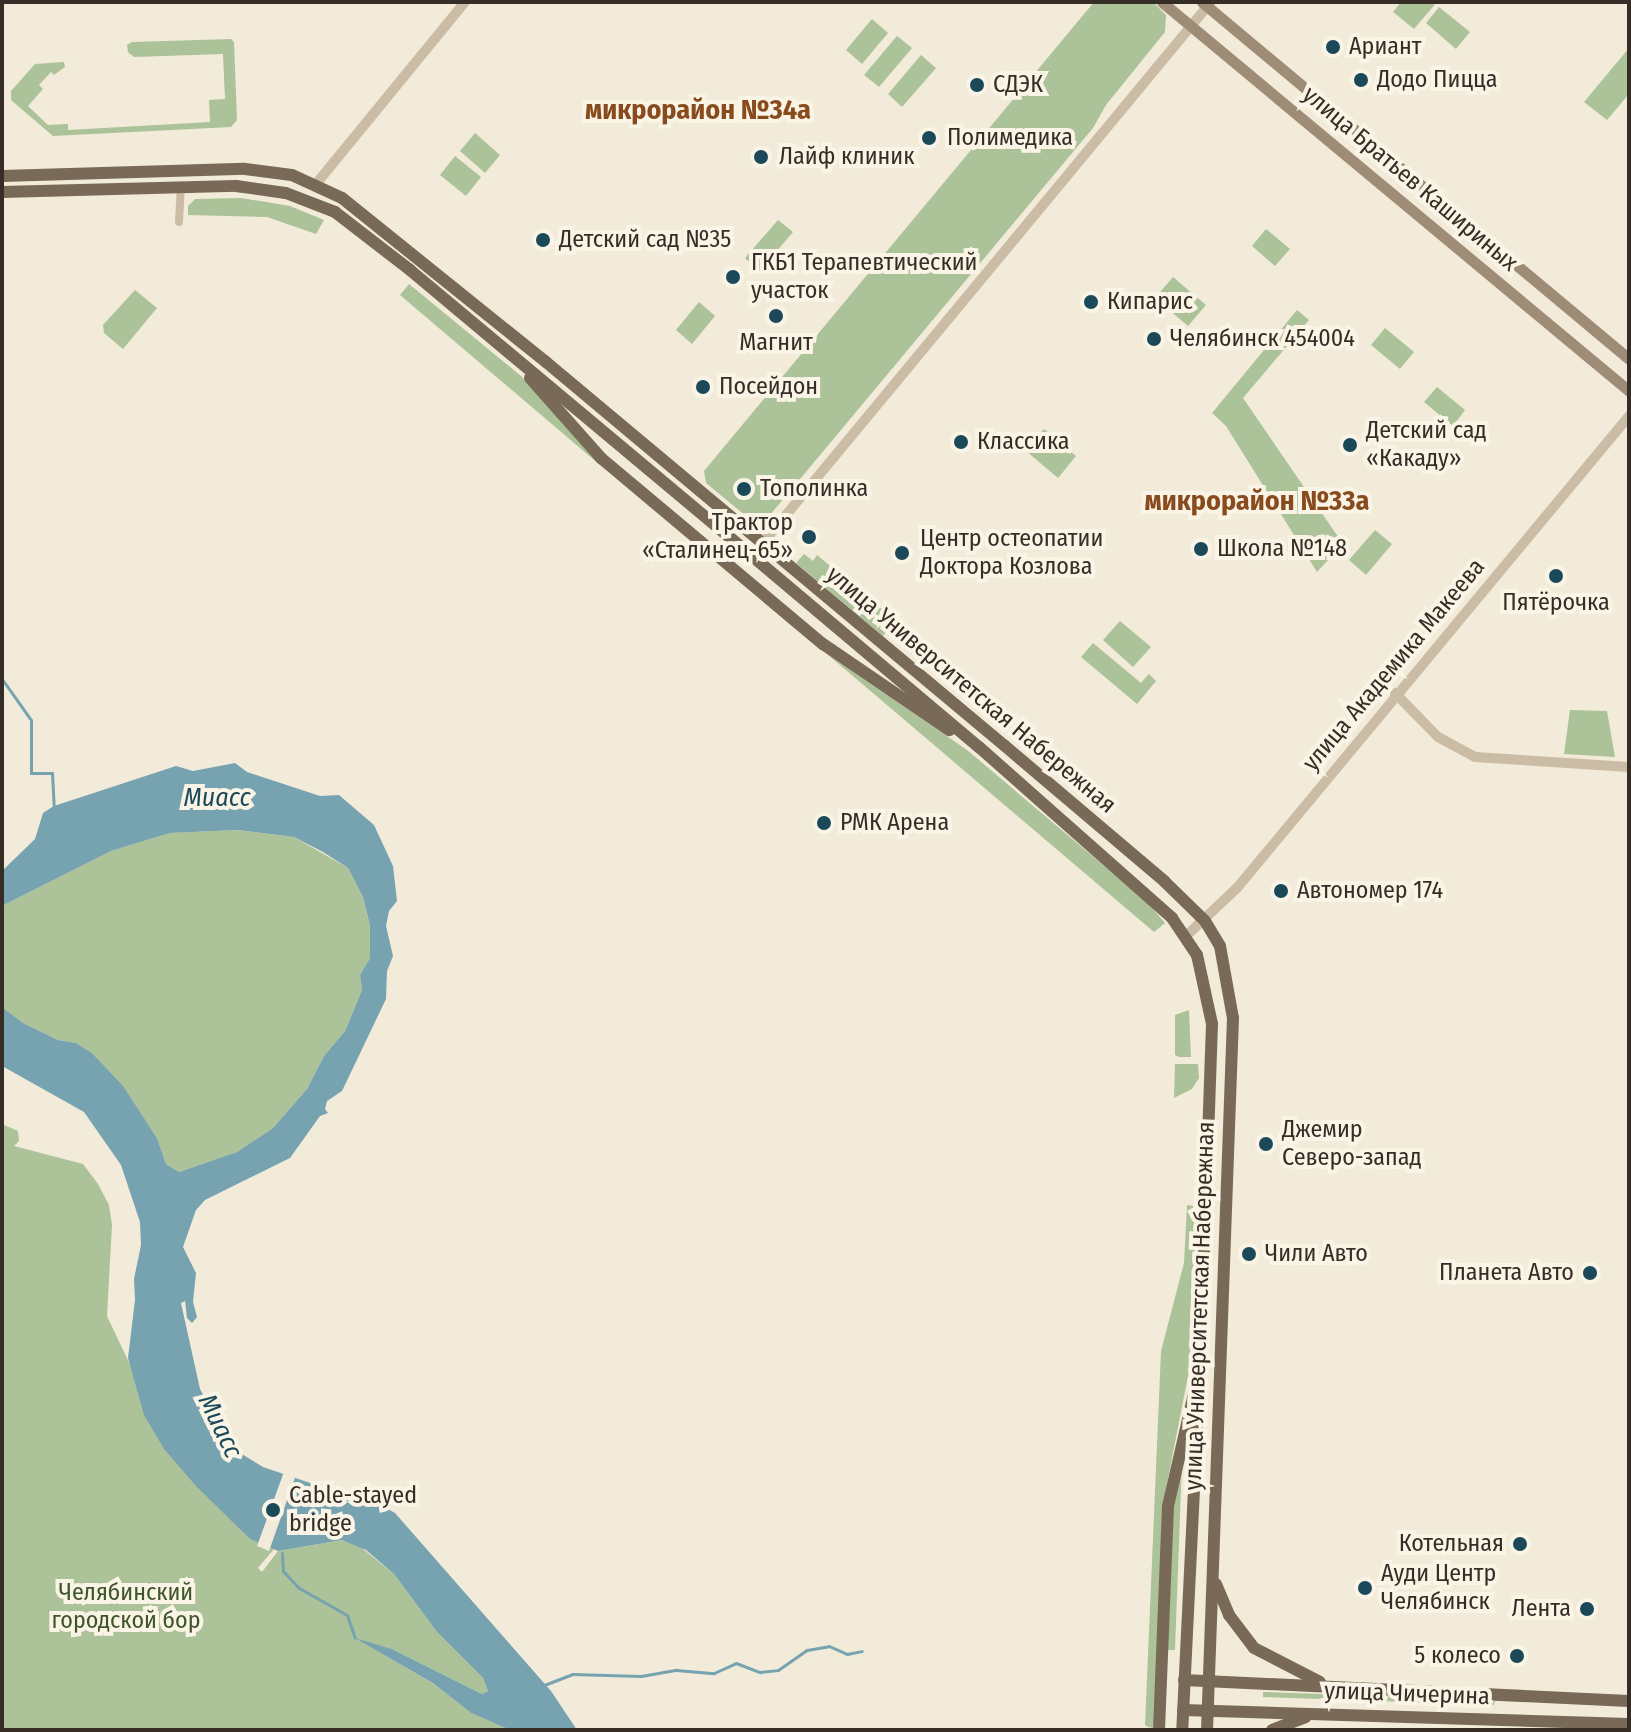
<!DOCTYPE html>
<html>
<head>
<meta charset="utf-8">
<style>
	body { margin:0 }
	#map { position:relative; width:1631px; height:1732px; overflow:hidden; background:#f2ebd9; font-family:"Fira Sans Condensed",sans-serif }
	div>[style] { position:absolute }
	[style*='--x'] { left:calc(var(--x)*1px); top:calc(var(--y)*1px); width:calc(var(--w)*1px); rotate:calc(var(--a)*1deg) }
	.green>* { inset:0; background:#acc299 }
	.water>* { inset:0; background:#77a3b0 }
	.pier>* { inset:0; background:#f2ebd9 }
	.stream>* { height:3px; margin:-1.5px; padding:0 1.5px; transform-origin:1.5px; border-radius:1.5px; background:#77a3b0 }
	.minor>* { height:8px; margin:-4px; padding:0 4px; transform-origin:4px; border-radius:4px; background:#cbbda5 }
	.tertiary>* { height:10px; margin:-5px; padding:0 5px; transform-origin:5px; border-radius:5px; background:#cbbda5 }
	.secondary>* { height:11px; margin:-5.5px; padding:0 5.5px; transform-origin:5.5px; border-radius:5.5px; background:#9e8c76 }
	.primary>* { height:12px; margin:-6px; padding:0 6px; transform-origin:6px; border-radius:6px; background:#796957 }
	.dots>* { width:22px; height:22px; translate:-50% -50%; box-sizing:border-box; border:4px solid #faf4e6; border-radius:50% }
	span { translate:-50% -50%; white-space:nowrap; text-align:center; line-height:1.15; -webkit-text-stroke:8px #faf4e6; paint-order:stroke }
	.poi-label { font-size:24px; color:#362e26 }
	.left { translate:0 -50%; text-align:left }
	.right { translate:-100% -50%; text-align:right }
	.street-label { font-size:24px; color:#362e26 }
	.park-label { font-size:24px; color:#3d5529 }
	.water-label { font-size:26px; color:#1b4959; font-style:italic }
	.quarter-label { font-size:28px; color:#884b1d; font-weight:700 }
	.frame { position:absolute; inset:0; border:4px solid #362e26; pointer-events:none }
</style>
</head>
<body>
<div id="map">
	<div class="green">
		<i style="clip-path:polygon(1094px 2px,1153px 2px,1166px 15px,1165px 32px,1106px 105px,1093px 128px,765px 521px,752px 521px,706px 483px,704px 471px)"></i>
		<i style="clip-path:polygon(1401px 2px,1437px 2px,1414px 29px,1393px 12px)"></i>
		<i style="clip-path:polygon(1439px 7px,1470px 32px,1456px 49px,1426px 23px)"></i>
		<i style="clip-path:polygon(872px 19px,888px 33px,862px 64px,846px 50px)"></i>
		<i style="clip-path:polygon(897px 36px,912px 48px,879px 87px,864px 75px)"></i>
		<i style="clip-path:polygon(231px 39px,234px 42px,237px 120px,231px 127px,53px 136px,11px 100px,11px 91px,35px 64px,64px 62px,65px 67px,54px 75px,51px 72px,39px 85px,43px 89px,28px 106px,48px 125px,68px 124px,68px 130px,210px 122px,209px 100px,225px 99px,223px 54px,134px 57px,128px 52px,127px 45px,132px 42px)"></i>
		<i style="clip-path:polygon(1629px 48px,1629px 94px,1607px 120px,1584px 102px)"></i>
		<i style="clip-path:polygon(921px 55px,936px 68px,902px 107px,888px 94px)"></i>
		<i style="clip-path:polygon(475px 133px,500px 155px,485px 173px,460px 151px)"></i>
		<i style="clip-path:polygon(455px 156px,481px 177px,466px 196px,440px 175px)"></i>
		<i style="clip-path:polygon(241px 198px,290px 206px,324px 220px,316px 234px,267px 217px,188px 215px,188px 206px,195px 199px)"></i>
		<i style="clip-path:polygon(778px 220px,793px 232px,760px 271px,745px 258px)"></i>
		<i style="clip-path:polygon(1266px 229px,1290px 249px,1275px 266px,1252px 246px)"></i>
		<i style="clip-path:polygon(1173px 277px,1206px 305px,1188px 326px,1155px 298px)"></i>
		<i style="clip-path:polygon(409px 284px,521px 376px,607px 471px,400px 295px)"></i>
		<i style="clip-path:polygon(135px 290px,157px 308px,123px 349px,104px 333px,103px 325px)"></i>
		<i style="clip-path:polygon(699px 302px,715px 316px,692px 344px,676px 330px)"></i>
		<i style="clip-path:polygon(1297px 310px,1309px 320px,1243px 398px,1343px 544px,1317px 572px,1226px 426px,1212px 413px)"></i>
		<i style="clip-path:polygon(1385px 328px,1414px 352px,1400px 369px,1371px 345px)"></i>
		<i style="clip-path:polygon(1437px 387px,1465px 410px,1453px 426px,1424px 402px)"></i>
		<i style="clip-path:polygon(1044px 429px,1076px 456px,1058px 478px,1026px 451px)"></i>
		<i style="clip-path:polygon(1375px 530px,1392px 544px,1366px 575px,1349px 560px)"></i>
		<i style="clip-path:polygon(804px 554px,813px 561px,817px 555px,884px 611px,888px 607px,899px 617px,883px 636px,796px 563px)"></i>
		<i style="clip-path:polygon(1120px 621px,1151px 647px,1133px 667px,1103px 640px)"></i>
		<i style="clip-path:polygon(1093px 643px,1141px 683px,1149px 674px,1156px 681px,1137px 704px,1081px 657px)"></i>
		<i style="clip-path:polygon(827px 654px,967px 750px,1147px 902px,1165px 923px,1154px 932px)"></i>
		<i style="clip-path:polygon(1570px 710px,1607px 711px,1615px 757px,1564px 754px)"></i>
		<i style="clip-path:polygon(238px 830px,294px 837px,348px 868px,363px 897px,370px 926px,370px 958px,360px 975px,362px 990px,345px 1031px,324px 1056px,307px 1089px,273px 1128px,237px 1152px,179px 1172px,166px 1164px,157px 1138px,123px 1087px,92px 1053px,76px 1043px,58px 1040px,23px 1023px,2px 1007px,2px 906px,111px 851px,170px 833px)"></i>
		<i style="clip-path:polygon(1189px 1010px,1191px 1057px,1179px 1057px,1175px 1055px,1175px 1015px)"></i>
		<i style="clip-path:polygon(1175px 1064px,1198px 1064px,1199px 1078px,1192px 1089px,1174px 1098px)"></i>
		<i style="clip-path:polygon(2px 1124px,18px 1131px,19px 1141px,14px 1146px,83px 1164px,98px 1184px,109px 1205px,112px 1225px,107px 1316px,176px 1462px,250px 1539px,274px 1549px,258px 1568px,262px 1572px,278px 1551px,342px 1540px,358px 1545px,394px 1574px,437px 1632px,483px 1678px,488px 1691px,482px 1694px,392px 1649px,359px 1640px,435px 1685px,471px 1713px,510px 1730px,2px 1730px)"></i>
		<i style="clip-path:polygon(1187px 1205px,1193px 1206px,1196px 1212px,1190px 1366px,1163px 1504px,1154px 1728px,1148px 1727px,1145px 1725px,1161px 1351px,1184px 1263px)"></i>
		<i style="clip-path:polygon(1182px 1462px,1175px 1650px,1167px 1650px,1173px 1505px)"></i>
		<i style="clip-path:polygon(1263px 1692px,1495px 1700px,1494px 1705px,1263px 1697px)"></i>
	</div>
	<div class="water">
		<i style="clip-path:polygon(235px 763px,247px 772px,320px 796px,339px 795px,374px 825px,393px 866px,397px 901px,389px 911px,386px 926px,393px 956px,387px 971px,386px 999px,342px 1091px,327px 1101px,325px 1109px,328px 1113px,320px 1116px,290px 1158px,205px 1200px,196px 1210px,183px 1247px,196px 1273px,193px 1302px,197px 1317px,192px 1323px,187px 1318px,185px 1301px,181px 1303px,200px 1389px,232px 1448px,263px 1467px,325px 1488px,365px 1496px,395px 1513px,551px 1691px,577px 1730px,510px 1730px,471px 1713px,434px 1684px,355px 1638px,392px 1649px,482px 1694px,488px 1691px,483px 1678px,437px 1632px,394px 1574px,366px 1550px,342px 1540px,278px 1551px,250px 1539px,196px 1486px,164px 1449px,144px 1415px,128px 1358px,135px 1300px,134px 1279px,141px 1245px,140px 1222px,121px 1165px,84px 1112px,2px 1066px,2px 1007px,23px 1023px,58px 1040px,76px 1043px,92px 1053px,123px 1086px,157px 1138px,166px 1164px,179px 1172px,237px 1152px,273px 1128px,307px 1089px,324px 1056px,345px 1031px,362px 990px,360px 975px,370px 958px,370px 926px,363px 897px,348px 868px,323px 852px,294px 837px,238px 830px,170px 833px,111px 851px,2px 906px,2px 871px,35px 839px,43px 813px,54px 806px,176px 766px,193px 771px)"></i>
	</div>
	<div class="pier">
		<i style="clip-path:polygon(285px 1469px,297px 1472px,269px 1551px,257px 1546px)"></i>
	</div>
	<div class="stream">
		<i style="--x:2;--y:679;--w:50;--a:54.7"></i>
		<i style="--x:31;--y:720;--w:53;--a:90"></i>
		<i style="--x:31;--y:773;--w:21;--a:0"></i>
		<i style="--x:52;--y:773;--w:33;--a:87"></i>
		<i style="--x:282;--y:1553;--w:18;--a:87"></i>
		<i style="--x:283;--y:1571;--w:23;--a:47"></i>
		<i style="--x:299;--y:1588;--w:55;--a:29.4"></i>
		<i style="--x:347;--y:1615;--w:24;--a:71"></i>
		<i style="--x:544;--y:1685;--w:30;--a:-21"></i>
		<i style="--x:572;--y:1674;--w:69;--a:1.7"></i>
		<i style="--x:641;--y:1676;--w:36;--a:-10"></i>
		<i style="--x:676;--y:1670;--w:38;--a:5"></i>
		<i style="--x:714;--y:1673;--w:24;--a:-24"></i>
		<i style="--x:736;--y:1663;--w:26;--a:21"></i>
		<i style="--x:760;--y:1672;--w:18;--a:-6"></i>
		<i style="--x:778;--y:1670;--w:35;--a:-35"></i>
		<i style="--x:807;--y:1650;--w:22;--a:-10"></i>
		<i style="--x:829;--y:1646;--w:20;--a:24"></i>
		<i style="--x:847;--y:1654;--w:15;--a:-11"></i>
	</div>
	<div class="minor">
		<i style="--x:179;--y:222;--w:35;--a:-87"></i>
	</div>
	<div class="tertiary">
		<i style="--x:316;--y:184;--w:235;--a:-50.7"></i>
		<i style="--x:752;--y:556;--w:719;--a:-50.36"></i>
		<i style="--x:1395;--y:693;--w:62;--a:45.7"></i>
		<i style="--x:1438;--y:737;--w:42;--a:28.4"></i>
		<i style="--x:1475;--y:757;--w:154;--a:3.7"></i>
		<i style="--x:1186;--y:936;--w:70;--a:-43.3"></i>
		<i style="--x:1237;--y:888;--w:614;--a:-50.29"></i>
	</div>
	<div class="secondary">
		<i style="--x:1162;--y:2;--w:608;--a:39.79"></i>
		<i style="--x:1202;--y:2;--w:557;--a:39.9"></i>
	</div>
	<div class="primary">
		<i style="--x:2;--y:176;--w:243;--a:-1.7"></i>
		<i style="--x:245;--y:169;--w:47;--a:7.3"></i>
		<i style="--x:292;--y:175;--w:55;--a:24.7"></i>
		<i style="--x:342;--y:198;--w:262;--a:38.8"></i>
		<i style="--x:546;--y:362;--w:598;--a:39.92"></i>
		<i style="--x:1005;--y:746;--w:209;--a:40.3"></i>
		<i style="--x:1164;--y:881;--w:57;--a:44.3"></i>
		<i style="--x:1205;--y:921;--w:29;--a:59"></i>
		<i style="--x:1220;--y:946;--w:73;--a:79.8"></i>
		<i style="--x:1233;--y:1018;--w:712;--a:92.09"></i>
		<i style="--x:2;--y:192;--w:234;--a:-1.5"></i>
		<i style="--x:236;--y:186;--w:50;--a:8"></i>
		<i style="--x:286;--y:193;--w:53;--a:21.2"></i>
		<i style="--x:335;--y:212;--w:95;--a:37.7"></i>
		<i style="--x:410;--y:270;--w:446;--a:39.9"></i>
		<i style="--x:752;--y:556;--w:297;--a:40.1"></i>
		<i style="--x:979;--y:747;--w:258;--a:41.5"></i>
		<i style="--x:1172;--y:918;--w:45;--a:56"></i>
		<i style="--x:1197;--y:955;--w:71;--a:77.7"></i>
		<i style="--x:1212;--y:1024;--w:343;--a:92"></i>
		<i style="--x:1200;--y:1367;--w:363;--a:92.8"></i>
		<i style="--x:530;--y:378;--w:107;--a:48.4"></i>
		<i style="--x:601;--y:458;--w:290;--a:40"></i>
		<i style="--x:823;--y:644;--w:153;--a:34.3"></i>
		<i style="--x:1216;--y:1584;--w:34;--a:67"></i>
		<i style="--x:1229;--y:1615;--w:41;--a:52.9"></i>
		<i style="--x:1254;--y:1648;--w:74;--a:27.3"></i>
		<i style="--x:1184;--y:1680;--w:445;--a:2.7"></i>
		<i style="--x:1183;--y:1710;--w:446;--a:1.8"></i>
		<i style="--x:1159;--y:1730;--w:224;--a:-87.7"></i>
		<i style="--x:1168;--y:1506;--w:116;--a:-77"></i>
		<i style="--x:1272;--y:1730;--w:36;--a:-21"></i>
	</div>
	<div class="dots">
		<i style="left:1333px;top:47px;background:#1b4959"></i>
		<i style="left:1361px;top:80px;background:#1b4959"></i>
		<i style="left:977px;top:85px;background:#1b4959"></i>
		<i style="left:929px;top:138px;background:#1b4959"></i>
		<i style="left:761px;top:157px;background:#1b4959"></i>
		<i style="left:543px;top:240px;background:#1b4959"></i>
		<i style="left:733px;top:277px;background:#1b4959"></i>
		<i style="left:1091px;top:302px;background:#1b4959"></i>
		<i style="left:776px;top:316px;background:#1b4959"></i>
		<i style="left:1154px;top:339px;background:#1b4959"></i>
		<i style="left:703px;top:387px;background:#1b4959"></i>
		<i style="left:961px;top:442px;background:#1b4959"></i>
		<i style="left:1350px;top:445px;background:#1b4959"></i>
		<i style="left:744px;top:489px;background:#1b4959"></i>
		<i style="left:809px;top:537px;background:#1b4959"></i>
		<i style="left:1201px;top:549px;background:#1b4959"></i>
		<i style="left:902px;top:553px;background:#1b4959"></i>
		<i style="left:1556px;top:576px;background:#1b4959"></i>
		<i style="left:824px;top:823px;background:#1b4959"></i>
		<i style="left:1281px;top:891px;background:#1b4959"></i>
		<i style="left:1266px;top:1144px;background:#1b4959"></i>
		<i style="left:1249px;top:1254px;background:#1b4959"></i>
		<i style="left:1590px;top:1273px;background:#1b4959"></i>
		<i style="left:273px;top:1510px;background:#1b4959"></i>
		<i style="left:1520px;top:1544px;background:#1b4959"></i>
		<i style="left:1365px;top:1588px;background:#1b4959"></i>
		<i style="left:1587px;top:1609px;background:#1b4959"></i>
		<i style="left:1517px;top:1656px;background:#1b4959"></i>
	</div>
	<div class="poi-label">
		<span class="left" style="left:1349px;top:47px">Ариант</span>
		<span class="left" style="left:1377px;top:80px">Додо Пицца</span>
		<span class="left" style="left:993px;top:85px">СДЭК</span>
		<span class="left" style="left:947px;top:138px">Полимедика</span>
		<span class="left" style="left:779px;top:157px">Лайф клиник</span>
		<span class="left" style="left:559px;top:240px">Детский сад №35</span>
		<span class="left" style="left:751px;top:277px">ГКБ1 Терапевтический<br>участок</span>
		<span class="left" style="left:1107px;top:302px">Кипарис</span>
		<span class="left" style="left:1170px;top:339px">Челябинск 454004</span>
		<span style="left:776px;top:343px">Магнит</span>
		<span class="left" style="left:719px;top:387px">Посейдон</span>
		<span class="left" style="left:1366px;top:445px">Детский сад<br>«Какаду»</span>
		<span class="left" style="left:977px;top:442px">Классика</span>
		<span class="left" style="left:760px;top:489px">Тополинка</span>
		<span class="right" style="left:793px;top:537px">Трактор<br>«Сталинец-65»</span>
		<span class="left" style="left:920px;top:553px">Центр остеопатии<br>Доктора Козлова</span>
		<span class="left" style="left:1217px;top:549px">Школа №148</span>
		<span style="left:1556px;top:603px">Пятёрочка</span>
		<span class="left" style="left:840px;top:823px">РМК Арена</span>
		<span class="left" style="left:1297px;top:891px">Автономер 174</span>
		<span class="left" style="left:1282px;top:1144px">Джемир<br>Северо-запад</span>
		<span class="left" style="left:1265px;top:1254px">Чили Авто</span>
		<span class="right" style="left:1574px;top:1273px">Планета Авто</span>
		<span class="left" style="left:289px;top:1510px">Cable-stayed<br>bridge</span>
		<span class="right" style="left:1504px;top:1544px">Котельная</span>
		<span class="left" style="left:1381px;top:1588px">Ауди Центр<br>Челябинск</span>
		<span class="right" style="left:1571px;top:1609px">Лента</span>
		<span class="right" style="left:1501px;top:1656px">5 колесо</span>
	</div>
	<div class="street-label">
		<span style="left:1410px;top:179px;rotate:40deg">улица Братьев Кашириных</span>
		<span style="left:1394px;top:665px;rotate:-50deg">улица Академика Макеева</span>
		<span style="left:971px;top:690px;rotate:40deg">улица Университетская Набережная</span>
		<span style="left:1200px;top:1306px;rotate:-88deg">улица Университетская Набережная</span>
		<span style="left:1407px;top:1694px;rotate:2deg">улица Чичерина</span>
	</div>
	<div class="park-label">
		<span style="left:126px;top:1607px">Челябинский<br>городской бор</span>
	</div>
	<div class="water-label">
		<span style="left:217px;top:798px">Миасс</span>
		<span style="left:220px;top:1426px;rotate:64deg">Миасс</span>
	</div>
	<div class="quarter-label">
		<span style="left:698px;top:110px">микрорайон №34а</span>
		<span style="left:1257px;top:501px">микрорайон №33а</span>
	</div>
	<div class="frame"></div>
</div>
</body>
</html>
